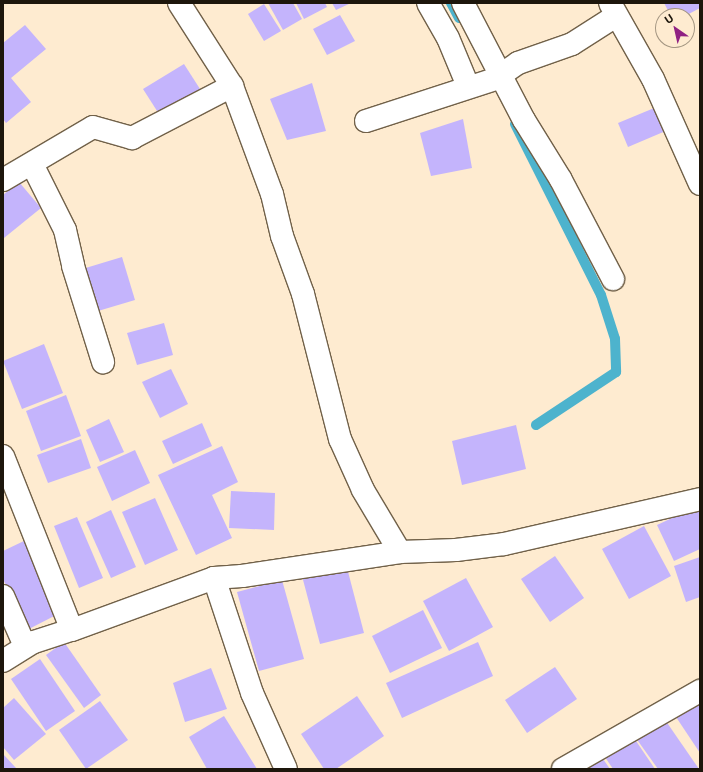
<!DOCTYPE html>
<html>
<head>
<meta charset="utf-8">
<style>
	body { margin:0 }
	#map { position:relative; width:703px; height:772px; overflow:hidden; background:#feebd0; font-family:"Noto Sans",sans-serif }
	div>[style] { position:absolute }
	[style*='--x'] { left:calc(var(--x)*1px); top:calc(var(--y)*1px); width:calc(var(--w)*1px); rotate:calc(var(--a)*1deg) }
	.stream>* { height:10px; margin:-5px; padding:0 5px; transform-origin:5px; border-radius:5px; background:#4db3cd }
	.building>* { inset:0; background:#c4b4fc }
	.roads { filter:drop-shadow(1px 0 #716149) drop-shadow(-1px 0 #716149) drop-shadow(0 1px #716149) drop-shadow(0 -1px #716149) }
	.minor>* { height:22px; margin:-11px; padding:0 11px; transform-origin:11px; border-radius:11px; background:#fff }
	span { translate:-50% -50%; white-space:nowrap; text-align:center; line-height:1.15; -webkit-text-stroke:4px #feebd0; paint-order:stroke }
	.frame { position:absolute; inset:0; border:4px solid #1d160c; pointer-events:none }
	.north { position:absolute; left:655px; top:8px; width:40px; height:40px; box-sizing:border-box; background:#feebd0; border:1px solid #a49682; border-radius:50%; rotate:326deg; font-size:11px; font-weight:700; line-height:16px; text-align:center; color:#1d160c }
	.north::after { content:''; display:block; margin:auto; width:14px; height:18px; background:#902183; clip-path:polygon(50% 0,100% 100%,50% 72%,0 100%) }
</style>
</head>
<body>
<div id="map">
	<div class="stream">
		<i style="--x:451;--y:3;--w:17;--a:62"></i>
		<i style="--x:515;--y:124;--w:191;--a:63.3"></i>
		<i style="--x:601;--y:295;--w:46;--a:72.3"></i>
		<i style="--x:615;--y:339;--w:33;--a:88"></i>
		<i style="--x:616;--y:372;--w:96;--a:146.5"></i>
	</div>
	<div class="building">
		<i style="clip-path:polygon(268px 3px,293px 3px,302px 19px,283px 30px)"></i>
		<i style="clip-path:polygon(296px 3px,325px 3px,327px 7px,304px 19px)"></i>
		<i style="clip-path:polygon(332px 3px,351px 3px,336px 10px)"></i>
		<i style="clip-path:polygon(664px 3px,700px 3px,700px 8px,685px 16px,671px 16px)"></i>
		<i style="clip-path:polygon(264px 4px,281px 31px,264px 41px,248px 14px)"></i>
		<i style="clip-path:polygon(340px 15px,355px 41px,327px 55px,313px 29px)"></i>
		<i style="clip-path:polygon(25px 25px,46px 49px,11px 78px,31px 102px,6px 123px,3px 119px,3px 43px)"></i>
		<i style="clip-path:polygon(184px 64px,200px 89px,159px 114px,143px 89px)"></i>
		<i style="clip-path:polygon(312px 83px,326px 131px,287px 140px,270px 99px)"></i>
		<i style="clip-path:polygon(659px 106px,668px 130px,628px 147px,618px 123px)"></i>
		<i style="clip-path:polygon(463px 119px,472px 168px,431px 176px,420px 133px)"></i>
		<i style="clip-path:polygon(19px 182px,41px 208px,4px 238px,3px 195px)"></i>
		<i style="clip-path:polygon(122px 257px,135px 300px,98px 311px,79px 270px)"></i>
		<i style="clip-path:polygon(164px 323px,173px 355px,137px 365px,127px 333px)"></i>
		<i style="clip-path:polygon(44px 344px,63px 393px,22px 409px,3px 361px)"></i>
		<i style="clip-path:polygon(171px 369px,188px 404px,160px 418px,142px 382px)"></i>
		<i style="clip-path:polygon(66px 395px,81px 436px,41px 451px,26px 411px)"></i>
		<i style="clip-path:polygon(109px 419px,124px 452px,100px 462px,86px 430px)"></i>
		<i style="clip-path:polygon(202px 423px,212px 446px,173px 464px,162px 441px)"></i>
		<i style="clip-path:polygon(516px 425px,526px 469px,462px 485px,452px 441px)"></i>
		<i style="clip-path:polygon(81px 439px,91px 468px,48px 483px,37px 455px)"></i>
		<i style="clip-path:polygon(222px 446px,238px 482px,212px 495px,232px 538px,196px 555px,158px 475px)"></i>
		<i style="clip-path:polygon(135px 450px,150px 483px,112px 501px,97px 467px)"></i>
		<i style="clip-path:polygon(231px 491px,275px 493px,274px 530px,229px 528px)"></i>
		<i style="clip-path:polygon(155px 498px,178px 550px,145px 565px,122px 512px)"></i>
		<i style="clip-path:polygon(700px 505px,700px 549px,674px 561px,657px 525px)"></i>
		<i style="clip-path:polygon(111px 510px,136px 567px,111px 578px,86px 522px)"></i>
		<i style="clip-path:polygon(77px 517px,103px 578px,79px 588px,54px 526px)"></i>
		<i style="clip-path:polygon(644px 526px,671px 576px,629px 599px,602px 549px)"></i>
		<i style="clip-path:polygon(26px 540px,60px 613px,27px 630px,3px 579px,3px 551px)"></i>
		<i style="clip-path:polygon(555px 556px,584px 598px,550px 622px,521px 579px)"></i>
		<i style="clip-path:polygon(700px 557px,700px 597px,686px 602px,674px 566px)"></i>
		<i style="clip-path:polygon(346px 564px,364px 633px,320px 644px,302px 576px)"></i>
		<i style="clip-path:polygon(466px 578px,493px 627px,449px 651px,423px 601px)"></i>
		<i style="clip-path:polygon(282px 580px,304px 659px,259px 671px,237px 592px)"></i>
		<i style="clip-path:polygon(423px 610px,442px 648px,390px 673px,372px 636px)"></i>
		<i style="clip-path:polygon(64px 642px,101px 695px,84px 708px,46px 655px)"></i>
		<i style="clip-path:polygon(478px 642px,493px 676px,402px 718px,386px 683px)"></i>
		<i style="clip-path:polygon(40px 659px,75px 711px,46px 731px,11px 679px)"></i>
		<i style="clip-path:polygon(555px 667px,577px 699px,527px 733px,505px 700px)"></i>
		<i style="clip-path:polygon(211px 668px,227px 709px,185px 722px,173px 683px)"></i>
		<i style="clip-path:polygon(357px 696px,384px 736px,336px 769px,324px 769px,301px 734px)"></i>
		<i style="clip-path:polygon(14px 698px,46px 734px,14px 760px,3px 747px,3px 708px)"></i>
		<i style="clip-path:polygon(696px 699px,700px 704px,700px 753px,674px 714px)"></i>
		<i style="clip-path:polygon(100px 701px,128px 740px,86px 769px,59px 730px)"></i>
		<i style="clip-path:polygon(661px 714px,699px 769px,658px 769px,633px 734px)"></i>
		<i style="clip-path:polygon(224px 716px,257px 769px,207px 769px,189px 737px)"></i>
		<i style="clip-path:polygon(632px 735px,655px 769px,613px 769px,603px 754px)"></i>
		<i style="clip-path:polygon(3px 754px,17px 769px,3px 769px)"></i>
		<i style="clip-path:polygon(601px 756px,610px 769px,581px 769px)"></i>
	</div>
	<div class="roads">
		<div class="minor">
			<i style="--x:179;--y:3;--w:98;--a:57.4"></i>
			<i style="--x:232;--y:86;--w:115;--a:69.7"></i>
			<i style="--x:272;--y:194;--w:43;--a:76.6"></i>
			<i style="--x:282;--y:236;--w:62;--a:70.1"></i>
			<i style="--x:303;--y:294;--w:150;--a:75.7"></i>
			<i style="--x:340;--y:439;--w:56;--a:65.7"></i>
			<i style="--x:363;--y:490;--w:72;--a:59.2"></i>
			<i style="--x:428;--y:3;--w:40;--a:60.3"></i>
			<i style="--x:448;--y:38;--w:52;--a:67.4"></i>
			<i style="--x:463;--y:3;--w:132;--a:62.5"></i>
			<i style="--x:524;--y:120;--w:70;--a:58.3"></i>
			<i style="--x:561;--y:180;--w:112;--a:62.3"></i>
			<i style="--x:610;--y:3;--w:87;--a:60.5"></i>
			<i style="--x:653;--y:79;--w:115;--a:65.9"></i>
			<i style="--x:366;--y:121;--w:136;--a:-18"></i>
			<i style="--x:495;--y:79;--w:28;--a:-35"></i>
			<i style="--x:518;--y:63;--w:57;--a:-19.4"></i>
			<i style="--x:572;--y:44;--w:52;--a:-32.5"></i>
			<i style="--x:32;--y:164;--w:74;--a:63.4"></i>
			<i style="--x:65;--y:230;--w:37;--a:77"></i>
			<i style="--x:73;--y:266;--w:101;--a:72.6"></i>
			<i style="--x:3;--y:180;--w:104;--a:-30.5"></i>
			<i style="--x:93;--y:127;--w:41;--a:15.8"></i>
			<i style="--x:132;--y:138;--w:113;--a:-27.5"></i>
			<i style="--x:3;--y:456;--w:187;--a:68.4"></i>
			<i style="--x:214;--y:578;--w:121;--a:71.7"></i>
			<i style="--x:252;--y:693;--w:83;--a:65.9"></i>
			<i style="--x:3;--y:596;--w:55;--a:66.3"></i>
			<i style="--x:3;--y:661;--w:36;--a:-32"></i>
			<i style="--x:34;--y:642;--w:40;--a:-18"></i>
			<i style="--x:72;--y:630;--w:151;--a:-20.1"></i>
			<i style="--x:214;--y:578;--w:28;--a:-4"></i>
			<i style="--x:242;--y:576;--w:160;--a:-8.6"></i>
			<i style="--x:400;--y:552;--w:56;--a:-2"></i>
			<i style="--x:456;--y:550;--w:48;--a:-7.1"></i>
			<i style="--x:504;--y:544;--w:201;--a:-12.9"></i>
			<i style="--x:563;--y:769;--w:158;--a:-29.7"></i>
		</div>
	</div>
	<div class="frame"></div>
	<div class="north">U</div>
</div>
</body>
</html>
